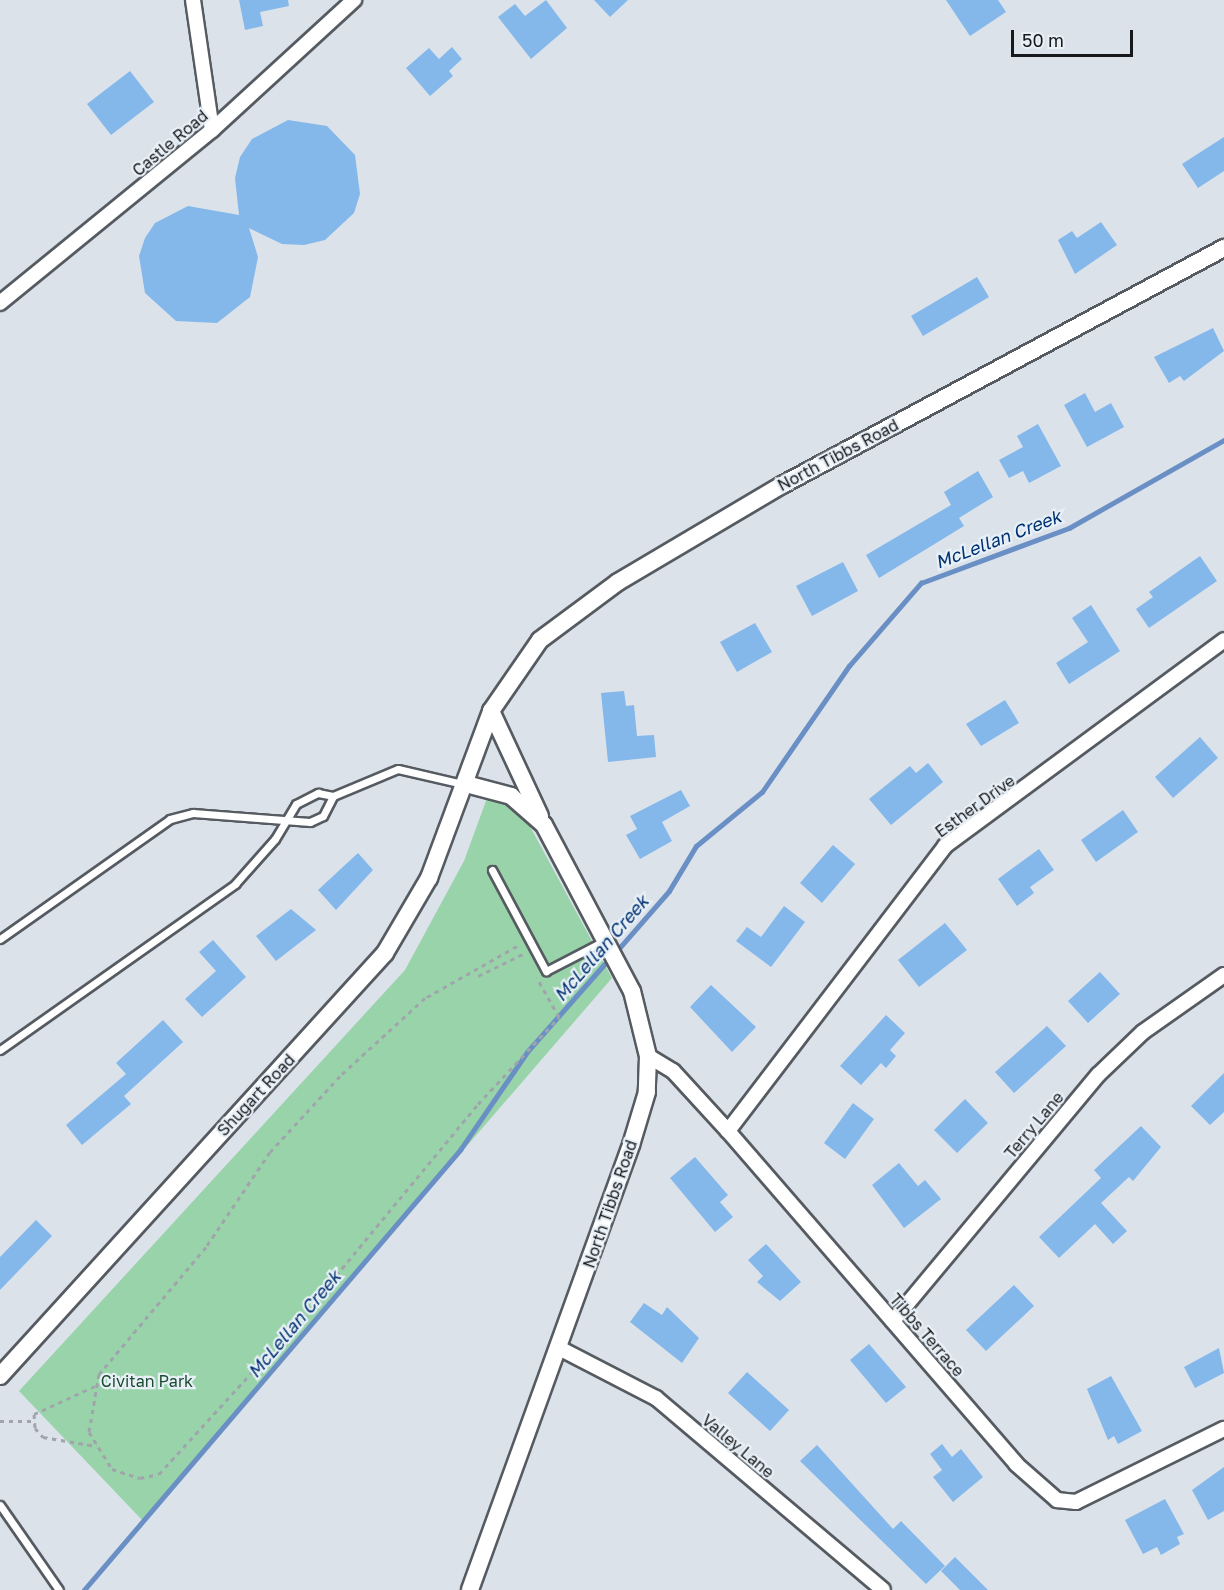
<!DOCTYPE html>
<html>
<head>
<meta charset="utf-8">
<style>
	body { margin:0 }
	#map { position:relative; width:1224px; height:1590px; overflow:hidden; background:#dbe2ea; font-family:"Golos Text",sans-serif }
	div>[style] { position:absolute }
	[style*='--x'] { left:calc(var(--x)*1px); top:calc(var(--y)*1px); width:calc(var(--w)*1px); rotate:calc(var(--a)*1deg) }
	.green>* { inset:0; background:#99d3aa }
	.stream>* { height:4.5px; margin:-2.25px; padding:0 2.25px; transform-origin:2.25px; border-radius:2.25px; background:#698fc5 }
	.building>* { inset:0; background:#84b8eb }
	.path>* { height:3px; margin-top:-1.5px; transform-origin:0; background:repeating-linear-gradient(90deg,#a0a5ac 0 4.5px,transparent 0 9px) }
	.roads { filter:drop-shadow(2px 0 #555b61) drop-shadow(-2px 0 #555b61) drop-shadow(0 2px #555b61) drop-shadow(0 -2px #555b61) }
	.service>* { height:7px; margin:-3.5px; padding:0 3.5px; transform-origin:3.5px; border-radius:3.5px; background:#fff }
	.minor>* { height:14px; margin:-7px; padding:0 7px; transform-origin:7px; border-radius:7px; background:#fff }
	.tertiary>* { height:16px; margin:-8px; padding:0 8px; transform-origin:8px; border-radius:8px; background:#fff }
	span { translate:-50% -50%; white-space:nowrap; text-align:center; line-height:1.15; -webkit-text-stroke:4.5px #e8f0f7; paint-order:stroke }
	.street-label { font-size:16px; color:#17191c }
	.park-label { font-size:16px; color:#1b4b2e }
	.water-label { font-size:18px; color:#003171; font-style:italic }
	.scale { position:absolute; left:1011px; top:30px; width:122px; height:27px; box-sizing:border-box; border:3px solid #17191c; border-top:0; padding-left:8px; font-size:18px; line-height:21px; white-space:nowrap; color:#17191c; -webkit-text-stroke:4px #e8f0f7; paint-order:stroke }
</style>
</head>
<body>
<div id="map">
	<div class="green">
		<i style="clip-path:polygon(507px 784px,612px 978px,143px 1521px,19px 1391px,405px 970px,464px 861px,490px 790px)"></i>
	</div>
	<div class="stream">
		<i style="--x:615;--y:953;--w:82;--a:-48.9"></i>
		<i style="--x:669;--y:891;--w:52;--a:-59"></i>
		<i style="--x:696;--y:846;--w:85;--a:-39.3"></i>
		<i style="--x:762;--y:792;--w:153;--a:-55.4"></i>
		<i style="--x:849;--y:666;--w:110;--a:-49.1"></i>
		<i style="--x:921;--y:583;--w:158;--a:-20.4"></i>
		<i style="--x:1069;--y:528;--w:178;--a:-29.6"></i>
		<i style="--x:84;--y:1590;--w:579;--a:-49.48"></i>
		<i style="--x:460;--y:1150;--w:119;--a:-55.6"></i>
		<i style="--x:527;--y:1052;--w:124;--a:-48.6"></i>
	</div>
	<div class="building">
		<i style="clip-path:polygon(239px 0,288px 0,289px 6px,260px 12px,263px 26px,245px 30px)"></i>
		<i style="clip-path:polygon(546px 0,567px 28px,531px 59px,498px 17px,515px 4px,525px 16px)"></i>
		<i style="clip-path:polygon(594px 0,628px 0,610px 17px)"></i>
		<i style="clip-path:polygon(946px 0,998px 0,1006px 12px,970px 36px)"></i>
		<i style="clip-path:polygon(452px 47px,462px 59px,449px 71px,453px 76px,430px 96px,406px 68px,429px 48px,439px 59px)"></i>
		<i style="clip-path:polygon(130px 71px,154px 102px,111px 135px,87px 104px)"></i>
		<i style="clip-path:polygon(288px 120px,327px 126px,355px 155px,360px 194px,354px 213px,325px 240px,304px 245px,282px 244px,249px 228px,258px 257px,250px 297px,217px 323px,176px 321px,145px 293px,139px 256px,145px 238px,155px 223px,188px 206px,239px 215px,235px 178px,240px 157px,252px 139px)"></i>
		<i style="clip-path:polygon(1224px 137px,1224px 171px,1198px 188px,1182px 164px)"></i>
		<i style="clip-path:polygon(1101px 222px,1117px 245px,1075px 274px,1058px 240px,1072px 231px,1077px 238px)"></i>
		<i style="clip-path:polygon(977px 277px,989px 297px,923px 336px,911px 316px)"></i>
		<i style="clip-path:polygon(1213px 328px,1224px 351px,1184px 381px,1180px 376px,1169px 383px,1154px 357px)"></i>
		<i style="clip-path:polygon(1085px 393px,1095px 412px,1111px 403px,1124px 427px,1087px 447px,1064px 405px)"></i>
		<i style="clip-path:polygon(1038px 424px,1061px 466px,1029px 483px,1023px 471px,1009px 478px,999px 460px,1023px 447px,1017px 436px)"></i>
		<i style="clip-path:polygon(978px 471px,993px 497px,959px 518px,964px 526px,879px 578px,866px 555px,951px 505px,944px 492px)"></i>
		<i style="clip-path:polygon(1200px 556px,1217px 581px,1149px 628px,1136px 609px,1153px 597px,1149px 592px)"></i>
		<i style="clip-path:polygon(843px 562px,858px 591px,812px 616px,796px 586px)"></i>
		<i style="clip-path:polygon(1091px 605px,1120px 651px,1069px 684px,1056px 663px,1088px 642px,1072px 618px)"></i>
		<i style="clip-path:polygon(755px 623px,772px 652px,737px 672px,720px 642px)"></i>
		<i style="clip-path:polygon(624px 691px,626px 706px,634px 705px,637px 736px,654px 735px,656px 757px,608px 762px,601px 693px)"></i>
		<i style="clip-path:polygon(1005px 700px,1019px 723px,981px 746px,966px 724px)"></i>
		<i style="clip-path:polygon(1200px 737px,1218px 758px,1173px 798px,1155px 777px)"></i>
		<i style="clip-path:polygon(928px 763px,943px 782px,891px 825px,869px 799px,910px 766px,916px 773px)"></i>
		<i style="clip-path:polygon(681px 790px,690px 806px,662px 822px,672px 841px,640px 859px,626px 835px,637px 829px,630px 816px)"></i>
		<i style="clip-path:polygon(1123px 810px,1138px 832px,1096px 862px,1081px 840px)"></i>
		<i style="clip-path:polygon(833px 845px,855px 864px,822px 903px,800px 883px)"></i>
		<i style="clip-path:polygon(1039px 849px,1054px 870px,1030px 887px,1034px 893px,1017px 906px,998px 879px)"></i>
		<i style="clip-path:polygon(358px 853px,373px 870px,336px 910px,318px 890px)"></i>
		<i style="clip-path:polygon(784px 906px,805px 922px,771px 967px,736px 941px,747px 927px,761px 937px)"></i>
		<i style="clip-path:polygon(291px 909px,316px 930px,276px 961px,256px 936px)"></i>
		<i style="clip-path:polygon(945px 923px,967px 950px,919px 987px,898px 960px)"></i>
		<i style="clip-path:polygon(213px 940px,246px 977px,202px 1017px,185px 999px,216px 971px,199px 952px)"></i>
		<i style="clip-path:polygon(1100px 972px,1120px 994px,1088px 1023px,1068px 1001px)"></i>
		<i style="clip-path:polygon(711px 985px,756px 1027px,732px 1052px,690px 1007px)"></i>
		<i style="clip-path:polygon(886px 1015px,905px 1033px,890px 1050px,896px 1056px,886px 1068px,881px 1063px,861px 1085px,840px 1066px)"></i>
		<i style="clip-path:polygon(163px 1020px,183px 1042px,124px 1096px,131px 1104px,82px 1145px,66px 1125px,126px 1074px,116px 1063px)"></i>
		<i style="clip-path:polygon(1047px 1026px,1066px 1046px,1014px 1093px,995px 1072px)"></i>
		<i style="clip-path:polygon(1224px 1073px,1224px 1112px,1210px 1125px,1191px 1106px)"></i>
		<i style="clip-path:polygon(965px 1099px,988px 1123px,957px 1153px,934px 1130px)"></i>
		<i style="clip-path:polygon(853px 1103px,874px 1119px,845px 1159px,824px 1143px)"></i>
		<i style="clip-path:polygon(1141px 1126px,1161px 1147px,1133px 1181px,1129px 1177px,1101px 1203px,1127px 1231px,1113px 1244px,1095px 1224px,1059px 1258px,1039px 1237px,1101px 1178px,1094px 1170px)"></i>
		<i style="clip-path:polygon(695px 1157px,728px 1195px,720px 1202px,733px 1217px,715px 1232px,670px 1178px)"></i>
		<i style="clip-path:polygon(899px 1163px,918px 1186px,925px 1180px,941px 1199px,904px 1228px,872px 1185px)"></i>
		<i style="clip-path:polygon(36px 1220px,52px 1236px,0 1290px,0 1257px)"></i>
		<i style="clip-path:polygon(766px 1244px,801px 1282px,780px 1301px,757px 1282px,763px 1276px,748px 1260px)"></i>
		<i style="clip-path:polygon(1014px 1285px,1034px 1306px,986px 1351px,966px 1330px)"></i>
		<i style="clip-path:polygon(644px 1303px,662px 1315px,667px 1307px,699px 1338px,682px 1363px,630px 1322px)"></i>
		<i style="clip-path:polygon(869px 1344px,906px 1387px,886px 1403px,850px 1360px)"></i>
		<i style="clip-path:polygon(1219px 1348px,1224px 1373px,1195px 1388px,1184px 1367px)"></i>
		<i style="clip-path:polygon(747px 1372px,789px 1410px,770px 1431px,728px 1393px)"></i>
		<i style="clip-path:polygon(1111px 1376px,1142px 1431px,1118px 1444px,1114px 1436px,1108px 1440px,1087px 1389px)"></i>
		<i style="clip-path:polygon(942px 1444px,952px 1457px,961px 1449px,983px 1477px,953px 1502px,933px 1477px,942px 1470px,930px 1454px)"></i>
		<i style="clip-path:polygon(817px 1445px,893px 1529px,901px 1521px,945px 1566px,926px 1584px,800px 1461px)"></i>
		<i style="clip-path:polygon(1224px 1467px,1224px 1511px,1208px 1520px,1192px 1490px)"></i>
		<i style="clip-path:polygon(1165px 1499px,1184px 1534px,1177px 1537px,1180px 1544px,1161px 1555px,1157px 1547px,1143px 1554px,1125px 1520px)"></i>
		<i style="clip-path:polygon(955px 1557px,988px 1590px,960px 1590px,941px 1571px)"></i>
	</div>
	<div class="path">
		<i style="--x:517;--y:946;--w:106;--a:150.5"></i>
		<i style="--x:425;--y:998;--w:115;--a:137.5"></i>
		<i style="--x:340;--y:1076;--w:103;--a:132.6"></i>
		<i style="--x:270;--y:1152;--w:115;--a:124"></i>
		<i style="--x:206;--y:1247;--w:166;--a:130.1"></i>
		<i style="--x:99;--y:1374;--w:59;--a:99.8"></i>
		<i style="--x:89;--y:1432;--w:44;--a:58.1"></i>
		<i style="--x:112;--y:1469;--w:29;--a:18"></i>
		<i style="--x:140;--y:1478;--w:19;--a:-12"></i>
		<i style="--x:159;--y:1474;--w:203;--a:-47.6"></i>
		<i style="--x:296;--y:1324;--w:286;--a:-50.4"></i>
		<i style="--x:478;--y:1104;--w:119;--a:-47"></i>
		<i style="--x:559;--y:1017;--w:45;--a:-119.4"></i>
		<i style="--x:478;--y:976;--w:50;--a:-26.1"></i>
		<i style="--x:95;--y:1386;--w:67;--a:155.3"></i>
		<i style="--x:34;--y:1414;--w:14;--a:86"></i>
		<i style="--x:35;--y:1428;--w:12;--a:48"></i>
		<i style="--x:43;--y:1437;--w:54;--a:9.6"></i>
		<i style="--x:0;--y:1421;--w:34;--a:0"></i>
	</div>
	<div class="roads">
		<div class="service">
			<i style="--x:492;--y:870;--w:115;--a:61.9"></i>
			<i style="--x:546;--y:971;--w:65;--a:-27.3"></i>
			<i style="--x:0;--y:939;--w:208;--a:-35.2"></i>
			<i style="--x:170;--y:819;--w:24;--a:-15"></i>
			<i style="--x:193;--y:813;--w:117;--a:4.4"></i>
			<i style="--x:310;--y:822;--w:14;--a:-25"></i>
			<i style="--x:323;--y:816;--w:22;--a:-63"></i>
			<i style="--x:0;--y:1050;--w:288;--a:-35.2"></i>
			<i style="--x:235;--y:884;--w:60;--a:-48.4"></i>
			<i style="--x:275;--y:839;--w:41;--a:-59"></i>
			<i style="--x:296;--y:804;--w:25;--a:-27"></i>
			<i style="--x:318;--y:793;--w:15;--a:11"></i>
			<i style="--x:333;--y:796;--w:70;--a:-22.6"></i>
			<i style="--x:398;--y:769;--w:67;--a:13"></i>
			<i style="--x:0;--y:1505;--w:103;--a:55.2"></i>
		</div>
		<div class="minor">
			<i style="--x:193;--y:0;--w:131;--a:81.7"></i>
			<i style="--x:0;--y:303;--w:274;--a:-39.2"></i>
			<i style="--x:212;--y:130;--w:193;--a:-42.5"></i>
			<i style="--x:648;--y:1056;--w:29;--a:31"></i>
			<i style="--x:673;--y:1071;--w:81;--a:47.5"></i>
			<i style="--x:728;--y:1131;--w:440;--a:49.1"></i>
			<i style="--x:1016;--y:1464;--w:55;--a:41.3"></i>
			<i style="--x:1057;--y:1500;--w:19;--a:6"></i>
			<i style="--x:1076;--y:1502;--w:165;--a:-26.3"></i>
			<i style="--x:728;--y:1131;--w:358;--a:-52.7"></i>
			<i style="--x:945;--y:846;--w:347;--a:-36.4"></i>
			<i style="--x:893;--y:1321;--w:320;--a:-50.2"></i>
			<i style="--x:1098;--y:1075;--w:62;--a:-43.7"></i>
			<i style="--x:1143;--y:1032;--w:99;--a:-35.1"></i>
			<i style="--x:559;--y:1348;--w:109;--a:27.3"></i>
			<i style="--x:656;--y:1398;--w:297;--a:40.2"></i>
		</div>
		<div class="tertiary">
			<i style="--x:491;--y:711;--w:116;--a:65"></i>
			<i style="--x:466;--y:784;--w:47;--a:14.9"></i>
			<i style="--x:511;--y:796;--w:44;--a:41.3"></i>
			<i style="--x:544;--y:825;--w:188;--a:62.1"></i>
			<i style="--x:632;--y:991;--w:67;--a:76.2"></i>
			<i style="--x:648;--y:1056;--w:36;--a:92"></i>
			<i style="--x:647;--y:1092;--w:55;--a:106.8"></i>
			<i style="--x:631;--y:1145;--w:473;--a:109.9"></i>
			<i style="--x:0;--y:1376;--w:572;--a:-47.69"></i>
			<i style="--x:385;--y:953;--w:87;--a:-59.6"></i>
			<i style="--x:429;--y:878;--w:178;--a:-69.6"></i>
			<i style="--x:491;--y:711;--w:86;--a:-55.4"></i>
			<i style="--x:540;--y:640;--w:97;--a:-36.6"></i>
			<i style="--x:618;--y:582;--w:191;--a:-30.6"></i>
			<i style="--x:782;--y:485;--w:502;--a:-28.2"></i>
		</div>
	</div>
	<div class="street-label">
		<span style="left:170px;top:143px;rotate:-40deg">Castle Road</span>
		<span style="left:838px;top:455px;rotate:-28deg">North Tibbs Road</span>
		<span style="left:975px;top:806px;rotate:-36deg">Esther Drive</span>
		<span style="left:256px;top:1095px;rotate:-47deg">Shugart Road</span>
		<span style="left:1034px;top:1125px;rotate:-50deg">Terry Lane</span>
		<span style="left:610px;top:1204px;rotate:-71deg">North Tibbs Road</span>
		<span style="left:927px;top:1335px;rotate:49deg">Tibbs Terrace</span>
		<span style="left:738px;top:1446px;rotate:40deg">Valley Lane</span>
	</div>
	<div class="park-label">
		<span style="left:147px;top:1381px">Civitan Park</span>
	</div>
	<div class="water-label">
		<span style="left:998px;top:539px;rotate:-21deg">McLellan Creek</span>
		<span style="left:601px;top:948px;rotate:-49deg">McLellan Creek</span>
		<span style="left:294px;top:1324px;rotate:-50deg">McLellan Creek</span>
	</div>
	<div class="scale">50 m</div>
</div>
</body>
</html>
